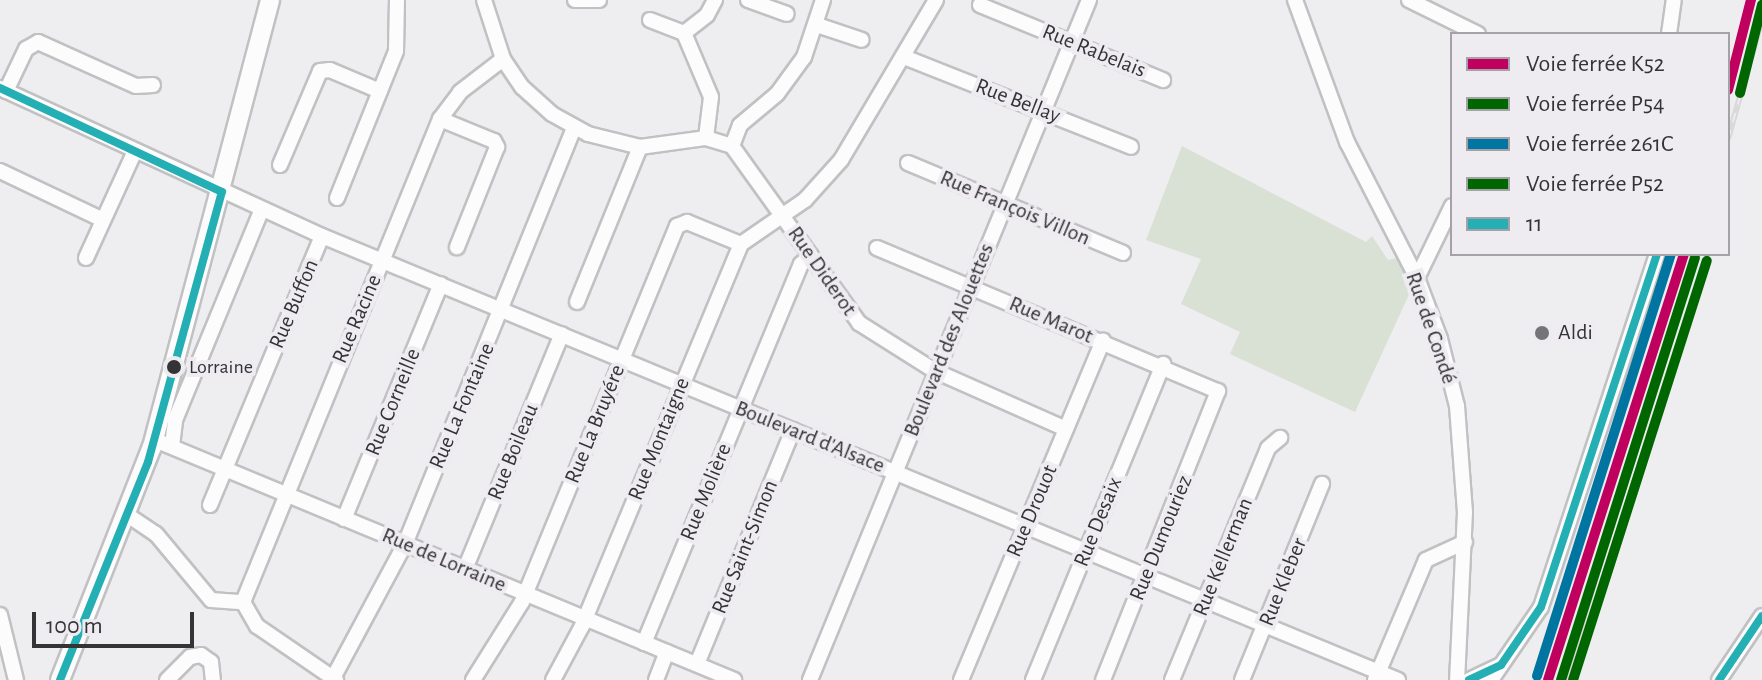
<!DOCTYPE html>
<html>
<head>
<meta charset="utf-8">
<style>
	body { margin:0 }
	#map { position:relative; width:1762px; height:680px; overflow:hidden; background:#eeedf0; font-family:"Alegreya Sans",sans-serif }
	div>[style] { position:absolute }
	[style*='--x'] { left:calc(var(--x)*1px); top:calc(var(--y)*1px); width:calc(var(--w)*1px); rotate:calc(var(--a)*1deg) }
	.green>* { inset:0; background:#d8e1d4 }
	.roads { filter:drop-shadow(2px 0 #c1c1c3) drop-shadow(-2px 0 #c1c1c3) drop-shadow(0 2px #c1c1c3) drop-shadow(0 -2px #c1c1c3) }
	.minor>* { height:14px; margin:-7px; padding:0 7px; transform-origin:7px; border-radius:7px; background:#fcfcfd }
	.major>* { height:18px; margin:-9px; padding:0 9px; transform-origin:9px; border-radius:9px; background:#fcfcfd }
	.rail>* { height:6px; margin-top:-3px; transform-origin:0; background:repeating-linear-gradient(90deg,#eeecf1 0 9px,#d8d8d8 0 18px); box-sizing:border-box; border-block:2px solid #d8d8d8 }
	.bus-1>* { height:8px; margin:-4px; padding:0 4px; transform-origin:4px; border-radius:4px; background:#24afb4 }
	.rail-1>* { height:10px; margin:-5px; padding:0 5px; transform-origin:5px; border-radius:5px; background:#bf005f }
	.rail-2>* { height:10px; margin:-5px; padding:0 5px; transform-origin:5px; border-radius:5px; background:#060 }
	.rail-3>* { height:10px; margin:-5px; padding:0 5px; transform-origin:5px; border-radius:5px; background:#0075a1 }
	.rail-4>* { height:10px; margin:-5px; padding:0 5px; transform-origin:5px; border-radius:5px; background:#060 }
	.dots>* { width:22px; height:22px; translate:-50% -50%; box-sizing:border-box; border:4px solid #eeecf1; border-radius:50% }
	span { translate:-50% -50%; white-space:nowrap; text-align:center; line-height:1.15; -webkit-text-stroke:8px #eeecf1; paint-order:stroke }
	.bus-label { font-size:20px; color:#343336 }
	.left { translate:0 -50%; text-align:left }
	.street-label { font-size:22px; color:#343336 }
	.poi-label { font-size:22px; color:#343336 }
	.legend { position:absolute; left:1450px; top:32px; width:280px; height:224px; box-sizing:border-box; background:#eeecf1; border:2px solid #a4a2a6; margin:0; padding:10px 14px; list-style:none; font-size:24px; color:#343336 }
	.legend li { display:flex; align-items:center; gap:16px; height:40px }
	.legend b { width:40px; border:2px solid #a4a2a6 }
	.scale { position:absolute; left:32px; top:612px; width:162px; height:36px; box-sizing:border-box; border:4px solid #343336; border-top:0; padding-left:10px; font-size:24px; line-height:28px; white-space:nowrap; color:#343336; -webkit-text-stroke:6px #eeecf1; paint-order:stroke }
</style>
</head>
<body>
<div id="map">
	<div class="green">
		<i style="clip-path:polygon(1182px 146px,1366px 242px,1372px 236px,1388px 260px,1397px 258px,1412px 288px,1355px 412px,1230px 354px,1240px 332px,1181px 304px,1201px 259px,1146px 240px)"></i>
	</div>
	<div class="roads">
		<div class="minor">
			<i style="--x:484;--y:0;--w:62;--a:72.1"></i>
			<i style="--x:503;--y:59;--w:34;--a:56"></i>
			<i style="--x:522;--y:87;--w:40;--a:42"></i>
			<i style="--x:552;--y:114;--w:41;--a:29.1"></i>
			<i style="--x:588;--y:134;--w:54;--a:14"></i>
			<i style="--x:640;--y:147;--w:67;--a:-7.8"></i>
			<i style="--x:706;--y:138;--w:27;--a:17"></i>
			<i style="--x:732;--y:146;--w:22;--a:-69"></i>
			<i style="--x:740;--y:125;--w:48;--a:-40"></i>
			<i style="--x:777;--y:94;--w:46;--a:-53.9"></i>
			<i style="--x:804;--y:57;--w:60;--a:-71.6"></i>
			<i style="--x:575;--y:0;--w:24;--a:0"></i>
			<i style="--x:748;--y:0;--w:41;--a:19.7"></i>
			<i style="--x:1295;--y:0;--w:151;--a:69.9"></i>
			<i style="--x:1347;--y:142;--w:153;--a:62.8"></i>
			<i style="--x:1417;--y:278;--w:65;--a:69.3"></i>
			<i style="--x:1440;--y:339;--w:69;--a:75.8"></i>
			<i style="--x:1457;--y:406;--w:106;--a:85.7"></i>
			<i style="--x:1465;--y:512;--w:168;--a:92.7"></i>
			<i style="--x:1409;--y:0;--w:77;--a:26.2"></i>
			<i style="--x:980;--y:5;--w:198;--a:22.3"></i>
			<i style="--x:650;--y:20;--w:36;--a:21"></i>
			<i style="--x:684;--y:33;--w:29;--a:-38"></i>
			<i style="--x:707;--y:15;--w:17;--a:-62"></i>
			<i style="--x:817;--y:25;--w:47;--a:18.4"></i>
			<i style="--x:684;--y:33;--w:69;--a:67.1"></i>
			<i style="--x:711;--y:97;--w:41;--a:97"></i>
			<i style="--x:1669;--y:34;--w:34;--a:-82"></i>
			<i style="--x:904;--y:57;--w:244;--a:21.6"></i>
			<i style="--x:0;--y:88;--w:354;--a:24.7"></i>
			<i style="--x:322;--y:236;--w:1164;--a:22.42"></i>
			<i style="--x:6;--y:91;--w:47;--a:-64.5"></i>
			<i style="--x:26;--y:49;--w:14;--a:-30"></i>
			<i style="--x:38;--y:42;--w:107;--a:24.2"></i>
			<i style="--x:136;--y:86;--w:17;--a:-3"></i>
			<i style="--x:440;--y:119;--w:58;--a:22.2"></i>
			<i style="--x:494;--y:141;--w:7;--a:63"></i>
			<i style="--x:497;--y:147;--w:108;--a:111.8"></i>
			<i style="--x:732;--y:146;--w:218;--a:54.3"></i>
			<i style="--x:859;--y:323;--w:90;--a:32.3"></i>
			<i style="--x:935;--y:371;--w:143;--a:23.9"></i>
			<i style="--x:908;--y:163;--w:233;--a:22.7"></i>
			<i style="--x:280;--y:165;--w:102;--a:-66.9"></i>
			<i style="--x:320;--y:71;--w:10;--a:-6"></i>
			<i style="--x:330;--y:70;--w:54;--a:22.8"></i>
			<i style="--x:0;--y:171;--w:114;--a:25.4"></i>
			<i style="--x:337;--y:198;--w:158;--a:-68.1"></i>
			<i style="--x:396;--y:51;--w:51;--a:-88.9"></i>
			<i style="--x:877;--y:248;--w:370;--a:22.8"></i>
			<i style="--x:1218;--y:391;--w:311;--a:111.7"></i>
			<i style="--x:86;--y:258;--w:118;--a:-65.4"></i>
			<i style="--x:1417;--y:278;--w:80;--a:-64.1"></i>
			<i style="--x:577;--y:302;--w:167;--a:-67.9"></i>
			<i style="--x:155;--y:440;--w:627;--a:22.51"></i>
			<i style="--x:172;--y:446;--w:26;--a:-83"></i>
			<i style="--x:175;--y:420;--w:228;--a:-67.6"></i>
			<i style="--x:210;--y:505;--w:291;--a:-67.4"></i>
			<i style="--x:129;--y:516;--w:32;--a:34"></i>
			<i style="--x:156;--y:534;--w:86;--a:50.2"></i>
			<i style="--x:211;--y:600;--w:32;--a:4"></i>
			<i style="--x:344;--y:519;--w:254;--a:-67.6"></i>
			<i style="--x:465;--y:569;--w:254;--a:-67.6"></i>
			<i style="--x:243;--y:602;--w:522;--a:-67.81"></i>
			<i style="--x:440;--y:119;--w:34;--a:-53"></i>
			<i style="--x:460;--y:92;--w:54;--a:-37.5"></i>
			<i style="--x:243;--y:602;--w:28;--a:60"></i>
			<i style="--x:257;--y:626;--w:96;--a:34.4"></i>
			<i style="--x:0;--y:615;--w:67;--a:76.2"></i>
			<i style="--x:644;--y:643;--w:410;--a:-67.5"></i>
			<i style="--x:801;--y:264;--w:13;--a:-39"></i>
			<i style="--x:697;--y:664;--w:253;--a:-67.7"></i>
			<i style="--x:167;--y:680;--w:33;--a:-45"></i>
			<i style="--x:190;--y:657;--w:11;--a:-10"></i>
			<i style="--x:201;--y:655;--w:12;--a:35"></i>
			<i style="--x:211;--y:662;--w:18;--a:84"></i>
			<i style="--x:332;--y:680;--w:154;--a:-61.8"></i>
			<i style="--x:405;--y:544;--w:450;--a:-67.9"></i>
			<i style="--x:473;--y:680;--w:92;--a:-57.9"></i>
			<i style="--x:522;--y:602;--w:407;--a:-67.6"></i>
			<i style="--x:677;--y:226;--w:11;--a:-22"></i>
			<i style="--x:687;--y:222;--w:58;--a:22.2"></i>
			<i style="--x:553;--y:680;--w:61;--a:-61.8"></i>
			<i style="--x:582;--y:626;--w:414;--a:-67.4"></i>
			<i style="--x:741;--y:244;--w:78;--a:-34.5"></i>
			<i style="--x:805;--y:200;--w:54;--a:-48"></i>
			<i style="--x:841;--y:160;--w:186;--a:-59.3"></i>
			<i style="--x:656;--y:680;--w:30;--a:-69"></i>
			<i style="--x:810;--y:680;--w:735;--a:-67.69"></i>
			<i style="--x:961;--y:680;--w:368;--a:-67.3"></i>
			<i style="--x:1033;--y:680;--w:342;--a:-67.6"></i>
			<i style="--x:1172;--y:680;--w:251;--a:-67.5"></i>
			<i style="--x:1268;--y:448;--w:16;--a:-40"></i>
			<i style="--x:1242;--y:680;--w:212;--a:-67.8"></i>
			<i style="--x:1375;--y:680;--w:130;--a:-67"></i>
			<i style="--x:1426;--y:560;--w:43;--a:-24.8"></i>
			<i style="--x:1469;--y:680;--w:35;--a:-25"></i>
			<i style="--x:1491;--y:680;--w:88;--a:-55.6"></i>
			<i style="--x:1541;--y:607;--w:372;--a:-71.8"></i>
			<i style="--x:1719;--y:680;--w:77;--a:-56.1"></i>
		</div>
		<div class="major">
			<i style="--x:60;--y:680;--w:251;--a:-68.5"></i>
			<i style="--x:152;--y:447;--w:462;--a:-75.2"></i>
		</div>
	</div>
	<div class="rail">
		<i style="--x:1728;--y:139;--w:125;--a:-74.2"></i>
		<i style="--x:1565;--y:680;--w:445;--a:-73.2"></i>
	</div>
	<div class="bus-1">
		<i style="--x:0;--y:88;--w:245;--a:25.1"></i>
		<i style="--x:60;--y:680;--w:235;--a:-68"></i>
		<i style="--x:148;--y:462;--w:280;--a:-74.7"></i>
		<i style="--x:1469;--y:680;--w:35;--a:-25"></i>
		<i style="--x:1501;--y:665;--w:70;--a:-55.4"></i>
		<i style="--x:1541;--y:607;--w:372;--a:-71.8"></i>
		<i style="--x:1719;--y:680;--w:77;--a:-56.1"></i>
	</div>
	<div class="rail-1">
		<i style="--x:1728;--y:90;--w:93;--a:-75.7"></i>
		<i style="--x:1548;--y:680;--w:447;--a:-72.3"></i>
	</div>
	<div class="rail-2">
		<i style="--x:1740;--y:93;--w:91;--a:-76"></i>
		<i style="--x:1561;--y:680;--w:443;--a:-72.4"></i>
	</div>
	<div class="rail-3">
		<i style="--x:1537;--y:676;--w:443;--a:-72.4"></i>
	</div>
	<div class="rail-4">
		<i style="--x:1573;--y:680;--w:440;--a:-72.3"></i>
	</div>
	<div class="dots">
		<i style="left:1542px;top:333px;background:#757477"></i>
		<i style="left:174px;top:367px;background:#343336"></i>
	</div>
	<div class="bus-label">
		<span class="left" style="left:189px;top:367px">Lorraine</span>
	</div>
	<div class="street-label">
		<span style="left:1094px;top:51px;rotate:22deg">Rue Rabelais</span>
		<span style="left:1018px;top:101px;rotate:21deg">Rue Bellay</span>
		<span style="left:1015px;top:208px;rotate:23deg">Rue François Villon</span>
		<span style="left:822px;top:271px;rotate:55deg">Rue Diderot</span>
		<span style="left:294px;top:304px;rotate:-67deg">Rue Buffon</span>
		<span style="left:357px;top:319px;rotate:-67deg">Rue Racine</span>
		<span style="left:1051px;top:320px;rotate:23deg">Rue Marot</span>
		<span style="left:1431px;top:328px;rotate:71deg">Rue de Condé</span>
		<span style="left:949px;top:340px;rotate:-68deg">Boulevard des Alouettes</span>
		<span style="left:393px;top:402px;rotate:-68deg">Rue Corneille</span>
		<span style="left:462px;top:406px;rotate:-67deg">Rue La Fontaine</span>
		<span style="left:595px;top:424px;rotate:-68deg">Rue La Bruyére</span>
		<span style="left:810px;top:437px;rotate:22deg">Boulevard d'Alsace</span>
		<span style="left:659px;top:439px;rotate:-68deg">Rue Montaigne</span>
		<span style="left:513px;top:452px;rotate:-68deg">Rue Boileau</span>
		<span style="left:706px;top:492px;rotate:-68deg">Rue Molière</span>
		<span style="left:1032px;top:511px;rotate:-67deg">Rue Drouot</span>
		<span style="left:1098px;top:522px;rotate:-68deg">Rue Desaix</span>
		<span style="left:1161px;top:538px;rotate:-68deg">Rue Dumouriez</span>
		<span style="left:745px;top:547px;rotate:-68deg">Rue Saint-Simon</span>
		<span style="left:1223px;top:557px;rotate:-68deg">Rue Kellerman</span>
		<span style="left:444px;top:560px;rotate:23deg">Rue de Lorraine</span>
		<span style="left:1283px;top:582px;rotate:-68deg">Rue Kleber</span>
	</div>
	<div class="poi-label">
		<span class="left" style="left:1558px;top:333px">Aldi</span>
	</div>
	<ul class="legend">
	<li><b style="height:10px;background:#bf005f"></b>Voie ferrée K52</li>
	<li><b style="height:10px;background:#060"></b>Voie ferrée P54</li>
	<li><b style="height:10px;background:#0075a1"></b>Voie ferrée 261C</li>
	<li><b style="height:10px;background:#060"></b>Voie ferrée P52</li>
	<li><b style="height:10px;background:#24afb4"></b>11</li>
	</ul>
	<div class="scale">100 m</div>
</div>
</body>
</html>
